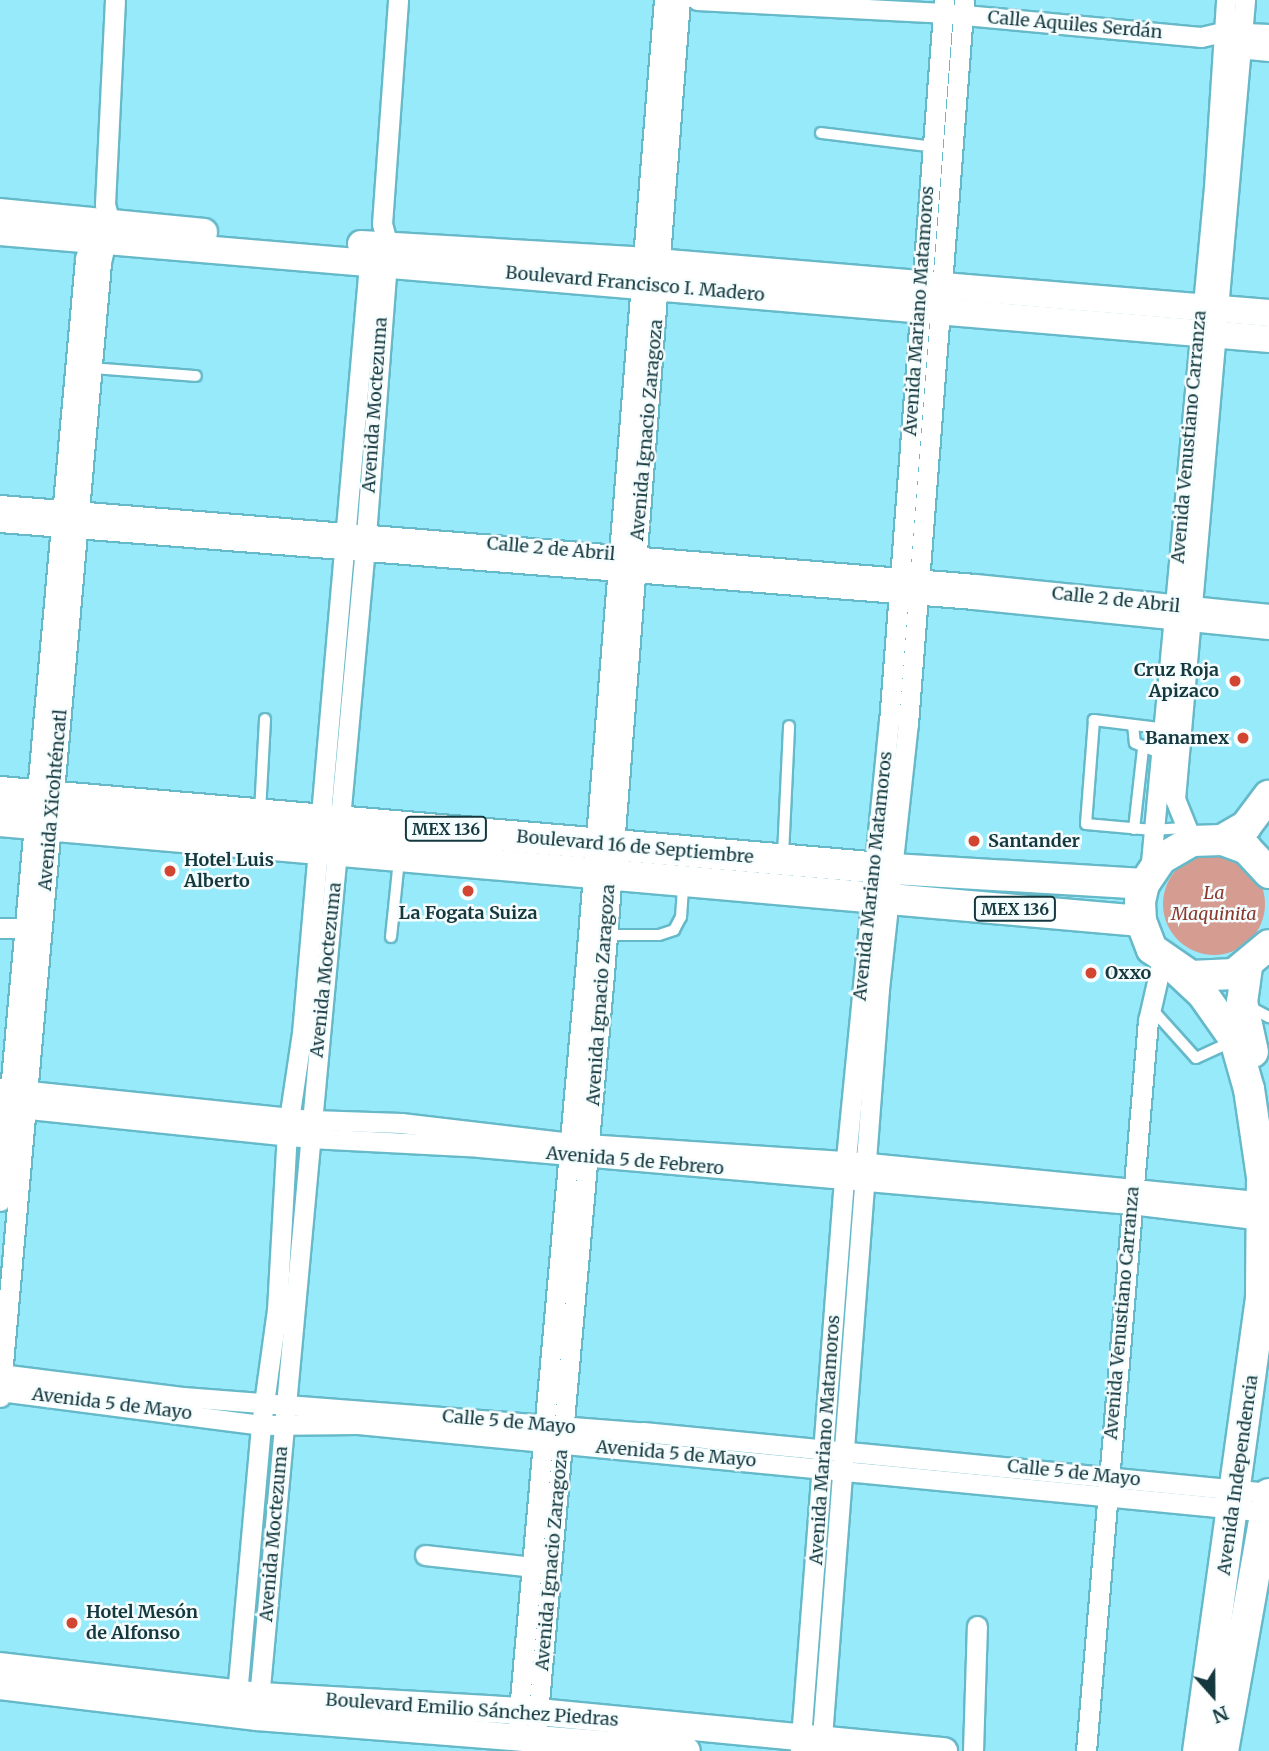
<!DOCTYPE html>
<html>
<head>
<meta charset="utf-8">
<style>
	body { margin:0 }
	#map { position:relative; width:1269px; height:1751px; overflow:hidden; background:#96eafa; font-family:Merriweather,serif }
	div>[style] { position:absolute }
	[style*='--x'] { left:calc(var(--x)*1px); top:calc(var(--y)*1px); width:calc(var(--w)*1px); rotate:calc(var(--a)*1deg) }
	.green>* { inset:0; background:#d59d92 }
	.round { border-radius:50% }
	.roads { filter:drop-shadow(2px 0 #66b9c9) drop-shadow(-2px 0 #66b9c9) drop-shadow(0 2px #66b9c9) drop-shadow(0 -2px #66b9c9) }
	.lane>* { height:10px; margin:-5px; padding:0 5px; transform-origin:5px; border-radius:5px; background:#fff }
	.street>* { height:19px; margin:-9.5px; padding:0 9.5px; transform-origin:9.5px; border-radius:9.5px; background:#fff }
	.secondary>* { height:26px; margin:-13px; padding:0 13px; transform-origin:13px; border-radius:13px; background:#fff }
	.primary>* { height:30px; margin:-15px; padding:0 15px; transform-origin:15px; border-radius:15px; background:#fff }
	.dots>* { width:19px; height:19px; translate:-50% -50%; box-sizing:border-box; border:4px solid #f5fdfe; border-radius:50% }
	span { translate:-50% -50%; white-space:nowrap; text-align:center; line-height:1.15; -webkit-text-stroke:5px #f5fdfe; paint-order:stroke }
	.shield-label span { padding:2px 5px; background:#f5fdfe; border:2px solid; border-radius:5px; -webkit-text-stroke-width:0 }
	.shield-label { font-size:16px; color:#14383e; font-weight:700 }
	.street-label { font-size:18px; color:#14383e }
	.poi-label { font-size:18px; color:#14383e; font-weight:700 }
	.right { translate:-100% -50%; text-align:right }
	.left { translate:0 -50%; text-align:left }
	.park-label { font-size:18px; color:#8b3a2d; font-style:italic }
	.north { position:absolute; left:1178px; top:1660px; width:70px; height:70px; -webkit-text-stroke:5px #f5fdfe; paint-order:stroke; rotate:159deg; font-size:19px; font-weight:700; line-height:28px; text-align:center; color:#14383e }
	.north::after { content:''; display:block; margin:auto; width:24px; height:32px; background:#14383e; clip-path:polygon(50% 0,100% 100%,50% 72%,0 100%) }
</style>
</head>
<body>
<div id="map">
	<div class="green">
		<i class="round" style="left:1163px;top:853px;width:102px;height:102px"></i>
	</div>
	<div class="roads">
		<div class="lane">
			<i style="--x:821;--y:133;--w:115;--a:7"></i>
			<i style="--x:92;--y:368;--w:104;--a:4.4"></i>
			<i style="--x:1133;--y:725;--w:18;--a:84"></i>
			<i style="--x:1135;--y:743;--w:27;--a:22"></i>
			<i style="--x:1167;--y:729;--w:74;--a:-173"></i>
			<i style="--x:1094;--y:720;--w:104;--a:94.4"></i>
			<i style="--x:1086;--y:824;--w:67;--a:5.1"></i>
			<i style="--x:1153;--y:830;--w:30;--a:-4"></i>
			<i style="--x:260;--y:812;--w:93;--a:-86.9"></i>
			<i style="--x:1134;--y:829;--w:81;--a:-83.6"></i>
			<i style="--x:783;--y:855;--w:129;--a:-87.3"></i>
			<i style="--x:607;--y:935;--w:52;--a:0"></i>
			<i style="--x:659;--y:935;--w:16;--a:-18"></i>
			<i style="--x:674;--y:930;--w:15;--a:-62"></i>
			<i style="--x:681;--y:917;--w:32;--a:-86"></i>
			<i style="--x:391;--y:937;--w:78;--a:-84.1"></i>
			<i style="--x:1248;--y:1006;--w:24;--a:28"></i>
			<i style="--x:1151;--y:1008;--w:67;--a:48"></i>
			<i style="--x:1196;--y:1058;--w:41;--a:-24.7"></i>
		</div>
		<div class="street">
			<i style="--x:697;--y:0;--w:246;--a:3"></i>
			<i style="--x:943;--y:13;--w:259;--a:5.3"></i>
			<i style="--x:1201;--y:37;--w:22;--a:-13"></i>
			<i style="--x:1222;--y:32;--w:47;--a:2.4"></i>
			<i style="--x:1228;--y:47;--w:41;--a:5.6"></i>
			<i style="--x:0;--y:505;--w:978;--a:4.63"></i>
			<i style="--x:975;--y:584;--w:296;--a:5.8"></i>
			<i style="--x:0;--y:522;--w:976;--a:4.52"></i>
			<i style="--x:973;--y:599;--w:298;--a:5.8"></i>
			<i style="--x:1192;--y:841;--w:45;--a:-112"></i>
			<i style="--x:1175;--y:799;--w:802;--a:-84.99"></i>
			<i style="--x:1150;--y:873;--w:689;--a:-84.67"></i>
			<i style="--x:1214;--y:187;--w:187;--a:-86.3"></i>
			<i style="--x:0;--y:928;--w:36;--a:0"></i>
			<i style="--x:0;--y:1088;--w:314;--a:5.9"></i>
			<i style="--x:312;--y:1120;--w:89;--a:1.9"></i>
			<i style="--x:401;--y:1123;--w:171;--a:6.7"></i>
			<i style="--x:571;--y:1143;--w:299;--a:3.8"></i>
			<i style="--x:869;--y:1163;--w:402;--a:5.6"></i>
			<i style="--x:0;--y:1106;--w:312;--a:5.9"></i>
			<i style="--x:310;--y:1138;--w:169;--a:3"></i>
			<i style="--x:479;--y:1147;--w:654;--a:5"></i>
			<i style="--x:1131;--y:1204;--w:139;--a:7"></i>
			<i style="--x:0;--y:1201;--w:946;--a:-84.84"></i>
			<i style="--x:85;--y:259;--w:33;--a:-74"></i>
			<i style="--x:0;--y:1374;--w:184;--a:7.2"></i>
			<i style="--x:183;--y:1397;--w:461;--a:4.4"></i>
			<i style="--x:643;--y:1432;--w:629;--a:5.57"></i>
			<i style="--x:0;--y:1391;--w:263;--a:7.4"></i>
			<i style="--x:261;--y:1425;--w:97;--a:-0.6"></i>
			<i style="--x:358;--y:1424;--w:915;--a:5.52"></i>
			<i style="--x:0;--y:1397;--w:1139;--a:-84.91"></i>
			<i style="--x:101;--y:262;--w:39;--a:-77"></i>
			<i style="--x:110;--y:224;--w:21;--a:-104"></i>
			<i style="--x:105;--y:204;--w:204;--a:-87.2"></i>
			<i style="--x:425;--y:1555;--w:119;--a:6.3"></i>
			<i style="--x:236;--y:1706;--w:282;--a:-84.9"></i>
			<i style="--x:261;--y:1425;--w:116;--a:-82.1"></i>
			<i style="--x:277;--y:1310;--w:177;--a:-86.8"></i>
			<i style="--x:287;--y:1133;--w:101;--a:-81.5"></i>
			<i style="--x:302;--y:1033;--w:784;--a:-85.02"></i>
			<i style="--x:258;--y:1709;--w:1179;--a:-84.74"></i>
			<i style="--x:366;--y:535;--w:290;--a:-85.6"></i>
			<i style="--x:388;--y:246;--w:23;--a:-105"></i>
			<i style="--x:382;--y:224;--w:225;--a:-85.9"></i>
			<i style="--x:518;--y:1722;--w:752;--a:-84.89"></i>
			<i style="--x:585;--y:973;--w:976;--a:-85.36"></i>
			<i style="--x:537;--y:1724;--w:753;--a:-84.9"></i>
			<i style="--x:604;--y:974;--w:977;--a:-85.54"></i>
			<i style="--x:821;--y:1750;--w:763;--a:-85.64"></i>
			<i style="--x:879;--y:989;--w:267;--a:-83.8"></i>
			<i style="--x:908;--y:724;--w:726;--a:-85.58"></i>
			<i style="--x:800;--y:1751;--w:574;--a:-85.6"></i>
			<i style="--x:844;--y:1179;--w:458;--a:-84.4"></i>
			<i style="--x:889;--y:723;--w:725;--a:-85.65"></i>
			<i style="--x:973;--y:1751;--w:125;--a:-88.2"></i>
			<i style="--x:1086;--y:1751;--w:733;--a:-85.15"></i>
			<i style="--x:1148;--y:1021;--w:63;--a:-77.1"></i>
		</div>
		<div class="secondary">
			<i style="--x:0;--y:212;--w:205;--a:5.6"></i>
			<i style="--x:0;--y:232;--w:1274;--a:4.82"></i>
			<i style="--x:361;--y:244;--w:284;--a:3.4"></i>
			<i style="--x:644;--y:261;--w:627;--a:4.76"></i>
			<i style="--x:0;--y:1666;--w:263;--a:6.6"></i>
			<i style="--x:261;--y:1696;--w:277;--a:3.3"></i>
			<i style="--x:538;--y:1712;--w:408;--a:5.5"></i>
			<i style="--x:0;--y:1686;--w:259;--a:6.9"></i>
			<i style="--x:257;--y:1717;--w:431;--a:4.5"></i>
		</div>
		<div class="primary">
			<i style="--x:0;--y:792;--w:896;--a:4.93"></i>
			<i style="--x:893;--y:869;--w:251;--a:3.4"></i>
			<i style="--x:0;--y:821;--w:1145;--a:5.01"></i>
			<i style="--x:1222;--y:840;--w:28;--a:-30"></i>
			<i style="--x:1246;--y:826;--w:38;--a:-53"></i>
			<i style="--x:1269;--y:873;--w:33;--a:-133"></i>
			<i style="--x:1247;--y:849;--w:27;--a:-160"></i>
			<i style="--x:1222;--y:840;--w:30;--a:178"></i>
			<i style="--x:1192;--y:841;--w:36;--a:150"></i>
			<i style="--x:1161;--y:859;--w:30;--a:124"></i>
			<i style="--x:1144;--y:884;--w:18;--a:103"></i>
			<i style="--x:1140;--y:902;--w:19;--a:87"></i>
			<i style="--x:1141;--y:921;--w:30;--a:69"></i>
			<i style="--x:1152;--y:949;--w:47;--a:34.7"></i>
			<i style="--x:1191;--y:976;--w:43;--a:-2.7"></i>
			<i style="--x:1234;--y:974;--w:45;--a:-39.6"></i>
			<i style="--x:1247;--y:967;--w:35;--a:98"></i>
			<i style="--x:1242;--y:1002;--w:51;--a:77.6"></i>
			<i style="--x:1177;--y:970;--w:34;--a:43"></i>
			<i style="--x:1202;--y:993;--w:57;--a:54.9"></i>
			<i style="--x:1235;--y:1040;--w:51;--a:74.1"></i>
			<i style="--x:1249;--y:1089;--w:89;--a:81.6"></i>
			<i style="--x:1262;--y:1177;--w:121;--a:90.5"></i>
			<i style="--x:1261;--y:1298;--w:457;--a:97.9"></i>
			<i style="--x:1223;--y:1751;--w:261;--a:-79.9"></i>
		</div>
	</div>
	<div class="dots">
		<i style="left:1235px;top:681px;background:#d14531"></i>
		<i style="left:1243px;top:738px;background:#d14531"></i>
		<i style="left:974px;top:841px;background:#d14531"></i>
		<i style="left:170px;top:871px;background:#d14531"></i>
		<i style="left:468px;top:891px;background:#d14531"></i>
		<i style="left:1091px;top:973px;background:#d14531"></i>
		<i style="left:72px;top:1623px;background:#d14531"></i>
	</div>
	<div class="shield-label">
		<span style="left:446px;top:829px">MEX 136</span>
		<span style="left:1015px;top:909px">MEX 136</span>
	</div>
	<div class="street-label">
		<span style="left:1075px;top:25px;rotate:5deg">Calle Aquiles Serdán</span>
		<span style="left:635px;top:284px;rotate:5deg">Boulevard Francisco I. Madero</span>
		<span style="left:919px;top:311px;rotate:-86deg">Avenida Mariano Matamoros</span>
		<span style="left:375px;top:405px;rotate:-86deg">Avenida Moctezuma</span>
		<span style="left:647px;top:430px;rotate:-85deg">Avenida Ignacio Zaragoza</span>
		<span style="left:1189px;top:437px;rotate:-85deg">Avenida Venustiano Carranza</span>
		<span style="left:551px;top:549px;rotate:5deg">Calle 2 de Abril</span>
		<span style="left:1116px;top:600px;rotate:6deg">Calle 2 de Abril</span>
		<span style="left:53px;top:800px;rotate:-85deg">Avenida Xicohténcatl</span>
		<span style="left:635px;top:847px;rotate:5deg">Boulevard 16 de Septiembre</span>
		<span style="left:873px;top:876px;rotate:-84deg">Avenida Mariano Matamoros</span>
		<span style="left:326px;top:970px;rotate:-84deg">Avenida Moctezuma</span>
		<span style="left:601px;top:995px;rotate:-86deg">Avenida Ignacio Zaragoza</span>
		<span style="left:635px;top:1161px;rotate:5deg">Avenida 5 de Febrero</span>
		<span style="left:1122px;top:1313px;rotate:-85deg">Avenida Venustiano Carranza</span>
		<span style="left:112px;top:1404px;rotate:7deg">Avenida 5 de Mayo</span>
		<span style="left:509px;top:1422px;rotate:5deg">Calle 5 de Mayo</span>
		<span style="left:825px;top:1440px;rotate:-86deg">Avenida Mariano Matamoros</span>
		<span style="left:676px;top:1454px;rotate:5deg">Avenida 5 de Mayo</span>
		<span style="left:1074px;top:1473px;rotate:6deg">Calle 5 de Mayo</span>
		<span style="left:1238px;top:1475px;rotate:-82deg">Avenida Independencia</span>
		<span style="left:274px;top:1534px;rotate:-85deg">Avenida Moctezuma</span>
		<span style="left:552px;top:1560px;rotate:-85deg">Avenida Ignacio Zaragoza</span>
		<span style="left:472px;top:1710px;rotate:4deg">Boulevard Emilio Sánchez Piedras</span>
	</div>
	<div class="poi-label">
		<span class="right" style="left:1219px;top:681px">Cruz Roja<br>Apizaco</span>
		<span class="right" style="left:1229px;top:738px">Banamex</span>
		<span class="left" style="left:988px;top:841px">Santander</span>
		<span class="left" style="left:184px;top:871px">Hotel Luis<br>Alberto</span>
		<span style="left:468px;top:913px">La Fogata Suiza</span>
		<span class="left" style="left:1105px;top:973px">Oxxo</span>
		<span class="left" style="left:86px;top:1623px">Hotel Mesón<br>de Alfonso</span>
	</div>
	<div class="park-label">
		<span style="left:1214px;top:904px">La<br>Maquinita</span>
	</div>
	<div class="north">N</div>
</div>
</body>
</html>
